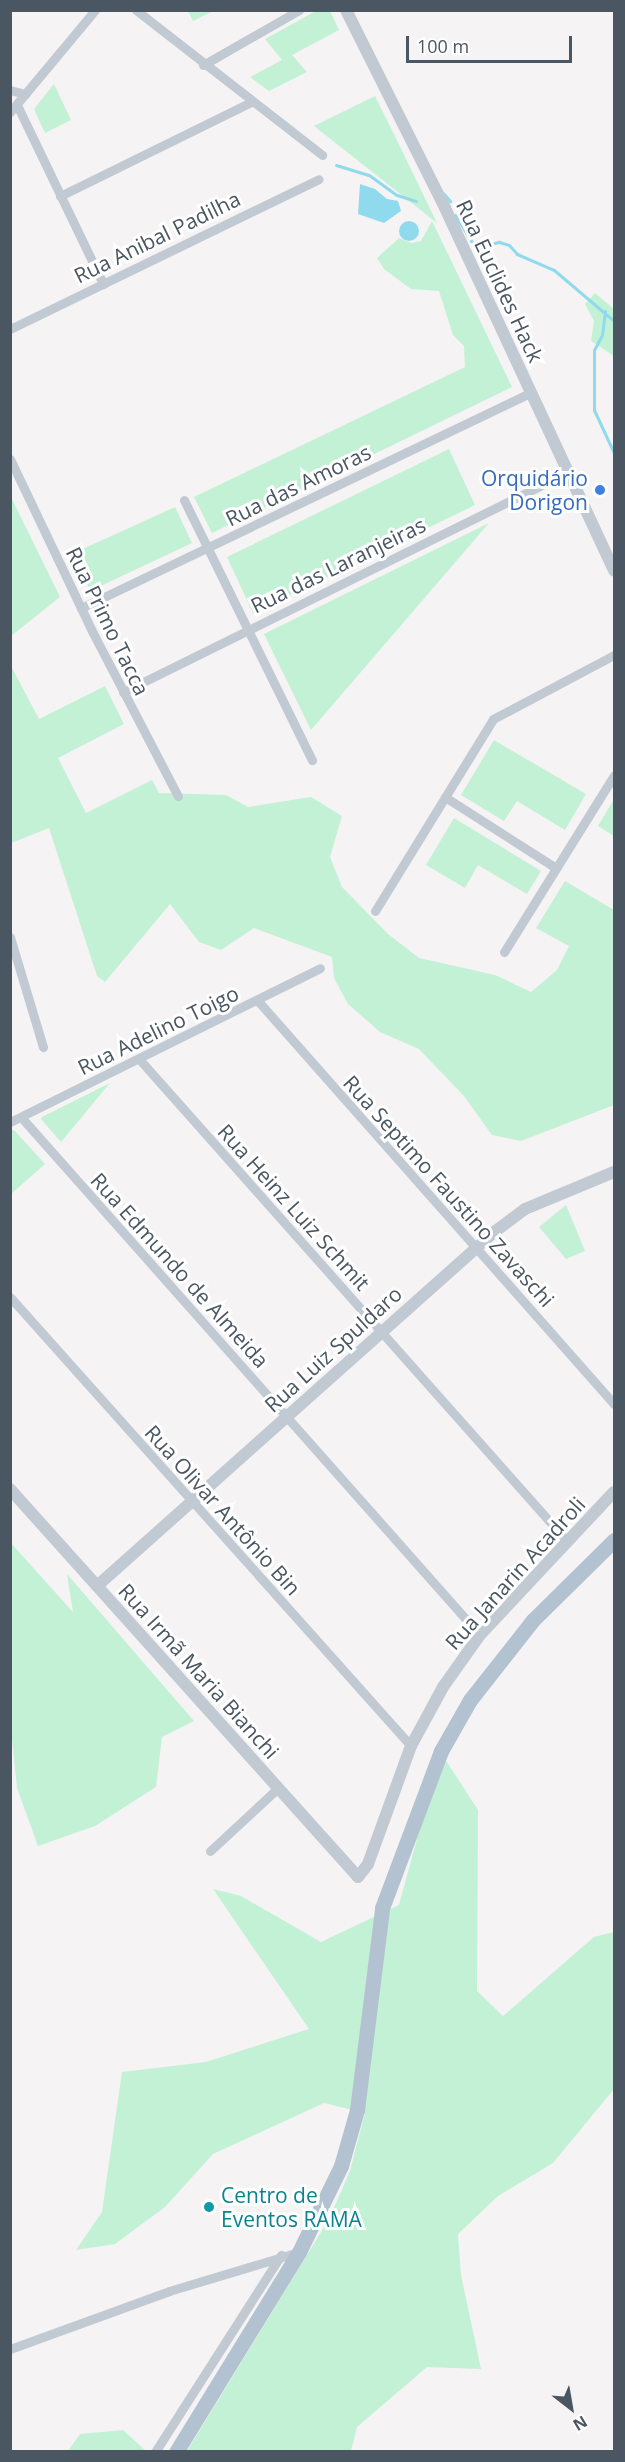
<!DOCTYPE html>
<html>
<head>
<meta charset="utf-8">
<style>
	body { margin:0 }
	#map { position:relative; width:625px; height:2462px; overflow:hidden; background:#f5f3f3; font-family:"Open Sans",sans-serif }
	div>[style] { position:absolute }
	[style*='--x'] { left:calc(var(--x)*1px); top:calc(var(--y)*1px); width:calc(var(--w)*1px); rotate:calc(var(--a)*1deg) }
	.green>* { inset:0; background:#c3f1d5 }
	.water>* { inset:0; background:#90daee }
	.round { border-radius:50% }
	.stream>* { height:3px; margin:-1.5px; padding:0 1.5px; transform-origin:1.5px; border-radius:1.5px; background:#90daee }
	.minor>* { height:9px; margin:-4.5px; padding:0 4.5px; transform-origin:4.5px; border-radius:4.5px; background:#c1cad2 }
	.tertiary>* { height:12px; margin:-6px; padding:0 6px; transform-origin:6px; border-radius:6px; background:#c1cad2 }
	.primary>* { height:15px; margin:-7.5px; padding:0 7.5px; transform-origin:7.5px; border-radius:7.5px; background:#b3c2d1 }
	.dots>* { width:16px; height:16px; translate:-50% -50%; box-sizing:border-box; border:3px solid #fff; border-radius:50% }
	span { translate:-50% -50%; white-space:nowrap; text-align:center; line-height:1.15; -webkit-text-stroke:6px #fff; paint-order:stroke }
	.street-label { font-size:21px; color:#4a5661 }
	.shop-label { font-size:21px; color:#366cbe }
	.right { translate:-100% -50%; text-align:right }
	.culture-label { font-size:21px; color:#0d838f }
	.left { translate:0 -50%; text-align:left }
	.frame { position:absolute; inset:0; border:12px solid #4a5661; pointer-events:none }
	.north { position:absolute; left:541px; top:2378px; width:60px; height:60px; -webkit-text-stroke:4px #fff; paint-order:stroke; rotate:149deg; font-size:16px; font-weight:700; line-height:24px; text-align:center; color:#4a5661 }
	.north::after { content:''; display:block; margin:auto; width:21px; height:27px; background:#4a5661; clip-path:polygon(50% 0,100% 100%,50% 72%,0 100%) }
	.scale { position:absolute; left:406px; top:36px; width:166px; height:27px; box-sizing:border-box; border:3px solid #4a5661; border-top:0; padding-left:8px; font-size:18px; line-height:21px; white-space:nowrap; color:#4a5661; -webkit-text-stroke:4px #fff; paint-order:stroke }
</style>
</head>
<body>
<div id="map">
	<div class="green">
		<i style="clip-path:polygon(188px 11px,213px 11px,193px 21px)"></i>
		<i style="clip-path:polygon(316px 11px,330px 11px,339px 30px,292px 55px,307px 72px,269px 91px,250px 77px,282px 60px,265px 39px)"></i>
		<i style="clip-path:polygon(54px 84px,71px 120px,45px 133px,34px 109px)"></i>
		<i style="clip-path:polygon(375px 96px,391px 128px,437px 223px,314px 126px)"></i>
		<i style="clip-path:polygon(432px 221px,512px 387px,212px 533px,194px 497px,465px 367px,464px 346px,453px 335px,439px 291px,411px 289px,384px 269px,377px 258px,399px 238px,411px 243px,421px 241px)"></i>
		<i style="clip-path:polygon(595px 293px,614px 309px,614px 356px,591px 341px,594px 321px,585px 304px)"></i>
		<i style="clip-path:polygon(449px 449px,475px 505px,253px 613px,227px 557px)"></i>
		<i style="clip-path:polygon(11px 497px,60px 597px,11px 636px,10px 636px)"></i>
		<i style="clip-path:polygon(175px 507px,192px 543px,90px 591px,74px 553px)"></i>
		<i style="clip-path:polygon(489px 523px,311px 730px,264px 634px)"></i>
		<i style="clip-path:polygon(10px 664px,39px 719px,105px 686px,124px 724px,58px 758px,86px 813px,152px 780px,159px 793px,226px 795px,248px 807px,311px 797px,342px 816px,330px 857px,342px 887px,388px 934px,419px 958px,495px 975px,531px 992px,557px 970px,569px 946px,536px 928px,565px 881px,614px 910px,614px 1105px,521px 1141px,492px 1135px,464px 1096px,419px 1049px,380px 1032px,348px 1004px,334px 978px,332px 957px,254px 928px,221px 950px,199px 942px,170px 904px,105px 982px,97px 976px,49px 828px,11px 843px)"></i>
		<i style="clip-path:polygon(494px 740px,586px 794px,565px 830px,517px 801px,504px 821px,461px 795px)"></i>
		<i style="clip-path:polygon(614px 799px,614px 836px,598px 826px)"></i>
		<i style="clip-path:polygon(454px 818px,541px 871px,527px 894px,478px 865px,465px 888px,426px 865px)"></i>
		<i style="clip-path:polygon(110px 1083px,61px 1142px,41px 1119px,42px 1117px)"></i>
		<i style="clip-path:polygon(14px 1130px,45px 1164px,11px 1194px,10px 1131px)"></i>
		<i style="clip-path:polygon(566px 1205px,585px 1251px,566px 1259px,539px 1227px)"></i>
		<i style="clip-path:polygon(10px 1542px,73px 1612px,67px 1574px,194px 1721px,162px 1737px,156px 1787px,95px 1826px,38px 1846px,17px 1788px,11px 1729px)"></i>
		<i style="clip-path:polygon(445px 1759px,478px 1810px,477px 1991px,503px 2016px,594px 1937px,614px 1932px,614px 2089px,553px 2163px,498px 2196px,458px 2234px,461px 2275px,481px 2369px,427px 2367px,357px 2427px,351px 2451px,187px 2451px,329px 2219px,350px 2171px,365px 2113px,324px 2103px,213px 2154px,165px 2207px,115px 2244px,76px 2250px,102px 2212px,122px 2072px,206px 2062px,309px 2029px,213px 1889px,241px 1896px,321px 1942px,399px 1905px,433px 1780px)"></i>
		<i style="clip-path:polygon(123px 2430px,146px 2451px,68px 2451px,80px 2434px)"></i>
	</div>
	<div class="water">
		<i style="clip-path:polygon(360px 184px,375px 189px,387px 199px,398px 201px,401px 211px,384px 223px,358px 214px)"></i>
		<i class="round" style="left:399px;top:221px;width:20px;height:20px"></i>
	</div>
	<div class="stream">
		<i style="--x:336;--y:165;--w:34;--a:17"></i>
		<i style="--x:369;--y:175;--w:34;--a:36"></i>
		<i style="--x:397;--y:195;--w:20;--a:18"></i>
		<i style="--x:443;--y:193;--w:11;--a:49"></i>
		<i style="--x:455;--y:215;--w:39;--a:58"></i>
		<i style="--x:476;--y:248;--w:24;--a:-15"></i>
		<i style="--x:499;--y:242;--w:10;--a:17"></i>
		<i style="--x:509;--y:245;--w:12;--a:48"></i>
		<i style="--x:517;--y:254;--w:40;--a:23.4"></i>
		<i style="--x:554;--y:270;--w:79;--a:40.4"></i>
		<i style="--x:605;--y:311;--w:24;--a:97"></i>
		<i style="--x:602;--y:335;--w:17;--a:118"></i>
		<i style="--x:594;--y:350;--w:60;--a:90"></i>
		<i style="--x:594;--y:410;--w:47;--a:65.1"></i>
	</div>
	<div class="minor">
		<i style="--x:136;--y:10;--w:236;--a:37.9"></i>
		<i style="--x:203;--y:65;--w:111;--a:-29.8"></i>
		<i style="--x:10;--y:90;--w:16;--a:15"></i>
		<i style="--x:17;--y:105;--w:199;--a:64.3"></i>
		<i style="--x:10;--y:112;--w:133;--a:-50.2"></i>
		<i style="--x:60;--y:196;--w:213;--a:-26.2"></i>
		<i style="--x:10;--y:329;--w:343;--a:-25.9"></i>
		<i style="--x:10;--y:459;--w:193;--a:64.5"></i>
		<i style="--x:93;--y:633;--w:184;--a:62.5"></i>
		<i style="--x:184;--y:500;--w:290;--a:63.8"></i>
		<i style="--x:81;--y:608;--w:499;--a:-25.6"></i>
		<i style="--x:123;--y:692;--w:497;--a:-26.3"></i>
		<i style="--x:445;--y:797;--w:132;--a:32.6"></i>
		<i style="--x:375;--y:911;--w:225;--a:-58.4"></i>
		<i style="--x:493;--y:719;--w:137;--a:-27.9"></i>
		<i style="--x:10;--y:937;--w:115;--a:73.3"></i>
		<i style="--x:504;--y:952;--w:208;--a:-58.1"></i>
		<i style="--x:258;--y:1001;--w:538;--a:48.54"></i>
		<i style="--x:140;--y:1060;--w:642;--a:48.41"></i>
		<i style="--x:21;--y:1117;--w:692;--a:48.46"></i>
		<i style="--x:10;--y:1122;--w:346;--a:-26.4"></i>
		<i style="--x:10;--y:1297;--w:602;--a:48.23"></i>
		<i style="--x:210;--y:1851;--w:91;--a:-42.8"></i>
		<i style="--x:10;--y:2349;--w:169;--a:-20"></i>
		<i style="--x:169;--y:2291;--w:136;--a:-16.7"></i>
		<i style="--x:155;--y:2452;--w:234;--a:-57.4"></i>
	</div>
	<div class="tertiary">
		<i style="--x:346;--y:10;--w:221;--a:63.4"></i>
		<i style="--x:445;--y:208;--w:400;--a:65"></i>
		<i style="--x:10;--y:1489;--w:521;--a:48.11"></i>
		<i style="--x:358;--y:1877;--w:16;--a:-52"></i>
		<i style="--x:368;--y:1864;--w:126;--a:-70"></i>
		<i style="--x:411;--y:1746;--w:67;--a:-61.5"></i>
		<i style="--x:443;--y:1687;--w:64;--a:-54.6"></i>
		<i style="--x:480;--y:1635;--w:196;--a:-46.9"></i>
		<i style="--x:97;--y:1586;--w:530;--a:-41.71"></i>
		<i style="--x:493;--y:1233;--w:40;--a:-37"></i>
		<i style="--x:525;--y:1209;--w:96;--a:-22.6"></i>
	</div>
	<div class="primary">
		<i style="--x:176;--y:2452;--w:235;--a:-58.4"></i>
		<i style="--x:299;--y:2252;--w:96;--a:-64"></i>
		<i style="--x:341;--y:2166;--w:58;--a:-74.1"></i>
		<i style="--x:357;--y:2110;--w:204;--a:-82.9"></i>
		<i style="--x:382;--y:1908;--w:168;--a:-69.4"></i>
		<i style="--x:441;--y:1751;--w:59;--a:-60.4"></i>
		<i style="--x:470;--y:1700;--w:102;--a:-51.8"></i>
		<i style="--x:533;--y:1620;--w:114;--a:-44.6"></i>
	</div>
	<div class="dots">
		<i style="left:600px;top:490px;background:#3f7fe0"></i>
		<i style="left:209px;top:2207px;background:#0f9aa8"></i>
	</div>
	<div class="street-label">
		<span style="left:157px;top:237px;rotate:-26deg">Rua Anibal Padilha</span>
		<span style="left:500px;top:281px;rotate:65deg">Rua Euclides Hack</span>
		<span style="left:298px;top:485px;rotate:-26deg">Rua das Amoras</span>
		<span style="left:338px;top:565px;rotate:-26deg">Rua das Laranjeiras</span>
		<span style="left:108px;top:621px;rotate:64deg">Rua Primo Tacca</span>
		<span style="left:158px;top:1030px;rotate:-26deg">Rua Adelino Toigo</span>
		<span style="left:449px;top:1191px;rotate:48deg">Rua Septimo Faustino Zavaschi</span>
		<span style="left:294px;top:1207px;rotate:48deg">Rua Heinz Luiz Schmit</span>
		<span style="left:180px;top:1270px;rotate:48deg">Rua Edmundo de Almeida</span>
		<span style="left:333px;top:1349px;rotate:-42deg">Rua Luiz Spuldaro</span>
		<span style="left:223px;top:1510px;rotate:48deg">Rua Olivar Antônio Bin</span>
		<span style="left:515px;top:1573px;rotate:-48deg">Rua Janarin Acadroli</span>
		<span style="left:199px;top:1671px;rotate:48deg">Rua Irmã Maria Bianchi</span>
	</div>
	<div class="shop-label">
		<span class="right" style="left:588px;top:490px">Orquidário<br>Dorigon</span>
	</div>
	<div class="culture-label">
		<span class="left" style="left:221px;top:2207px">Centro de<br>Eventos RAMA</span>
	</div>
	<div class="frame"></div>
	<div class="north">N</div>
	<div class="scale">100 m</div>
</div>
</body>
</html>
